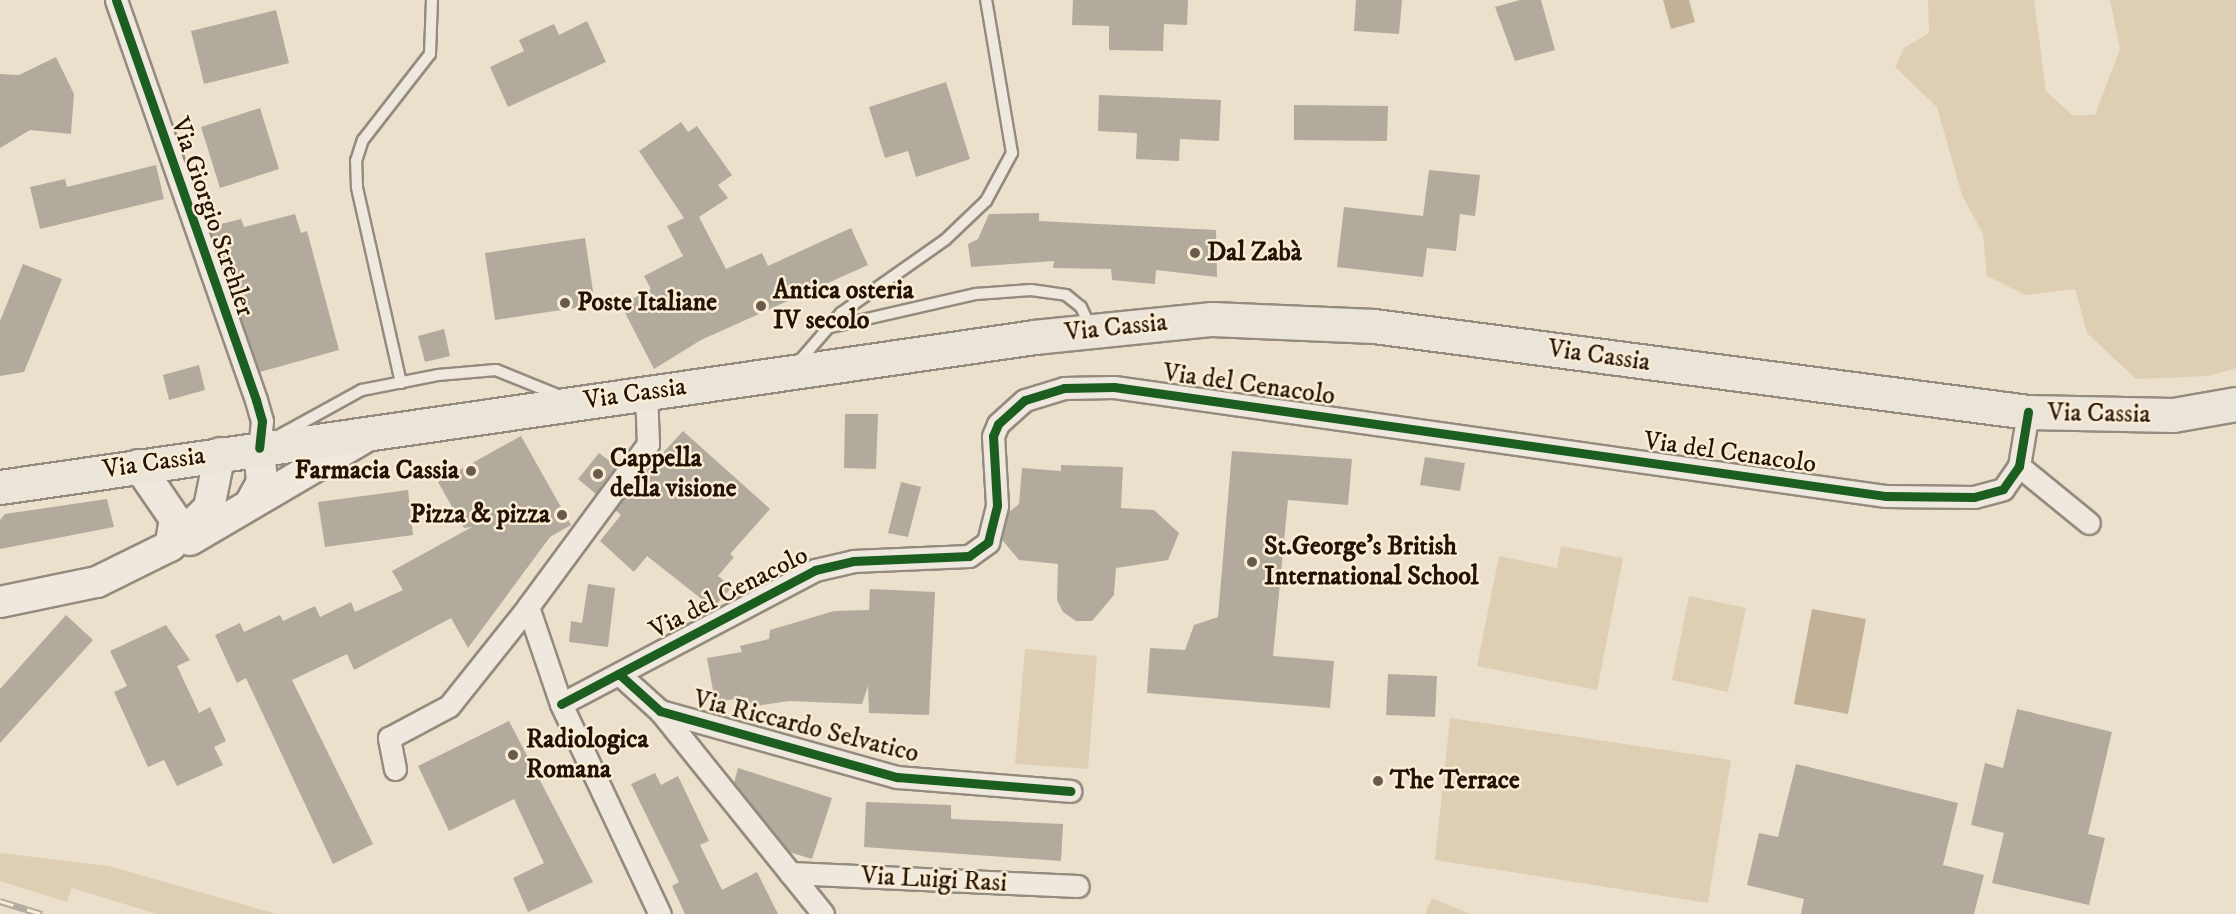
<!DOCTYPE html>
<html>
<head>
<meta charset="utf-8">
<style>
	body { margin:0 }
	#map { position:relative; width:2236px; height:914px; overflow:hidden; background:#ebe0cc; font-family:"IM FELL DW Pica",serif }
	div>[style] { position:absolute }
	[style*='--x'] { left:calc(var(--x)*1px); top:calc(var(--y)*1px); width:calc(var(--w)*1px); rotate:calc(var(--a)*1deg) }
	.green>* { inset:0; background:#deceb3 }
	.water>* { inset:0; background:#c2b196 }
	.building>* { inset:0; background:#b2aa9c }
	.roads { filter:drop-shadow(2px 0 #948b7e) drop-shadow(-2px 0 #948b7e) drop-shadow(0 2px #948b7e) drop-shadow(0 -2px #948b7e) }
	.service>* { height:10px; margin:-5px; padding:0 5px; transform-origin:5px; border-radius:5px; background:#eee8de }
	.minor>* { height:21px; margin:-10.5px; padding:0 10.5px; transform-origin:10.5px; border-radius:10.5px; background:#eee8de }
	.secondary>* { height:30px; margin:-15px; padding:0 15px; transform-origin:15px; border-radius:15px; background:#eee8de }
	.primary>* { height:33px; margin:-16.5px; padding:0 16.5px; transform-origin:16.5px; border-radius:16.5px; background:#eae4d9 }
	.rail>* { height:7px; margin-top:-3.5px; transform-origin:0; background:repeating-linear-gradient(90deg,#faedd5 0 14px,#b0a99e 0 28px); box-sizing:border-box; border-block:2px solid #b0a99e }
	.cycleway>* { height:9px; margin:-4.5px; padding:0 4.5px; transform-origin:4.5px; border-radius:4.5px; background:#1b5e20 }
	.dots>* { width:16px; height:16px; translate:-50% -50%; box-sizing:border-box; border:3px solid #faedd5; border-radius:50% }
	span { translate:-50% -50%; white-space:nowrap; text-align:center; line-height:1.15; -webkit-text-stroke:5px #faedd5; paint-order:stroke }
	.street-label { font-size:26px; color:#241204 }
	.poi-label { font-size:26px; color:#241204; font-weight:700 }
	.left { translate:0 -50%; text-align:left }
	.right { translate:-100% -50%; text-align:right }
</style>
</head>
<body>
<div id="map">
	<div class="green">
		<i style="clip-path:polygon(1928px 0,2034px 0,2046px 91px,2072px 115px,2095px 115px,2120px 49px,2110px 0,2236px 0,2236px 368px,2209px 376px,2136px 379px,2087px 333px,2075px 289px,2025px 295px,1987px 276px,1983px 234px,1962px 195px,1937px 107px,1895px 67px,1904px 48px,1929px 33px)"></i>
		<i style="clip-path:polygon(1561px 546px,1623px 558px,1597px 690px,1477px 666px,1499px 556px,1557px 568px)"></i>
		<i style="clip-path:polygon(1689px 596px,1746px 608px,1728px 692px,1672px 680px)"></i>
		<i style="clip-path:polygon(1025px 649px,1097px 656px,1088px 769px,1015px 764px)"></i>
		<i style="clip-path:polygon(1450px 718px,1731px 760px,1708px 903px,1435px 860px)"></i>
		<i style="clip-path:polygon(0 853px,109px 866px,276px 914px,157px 914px,72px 888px,67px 902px,0 881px)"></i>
		<i style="clip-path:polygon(1432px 898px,1470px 914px,1425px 914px)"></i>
	</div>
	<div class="water">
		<i style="clip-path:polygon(1663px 0,1689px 0,1695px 22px,1671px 29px)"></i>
		<i style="clip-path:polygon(1812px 609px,1866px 619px,1848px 714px,1794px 704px)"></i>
	</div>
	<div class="building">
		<i style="clip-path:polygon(1073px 0,1188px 0,1187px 25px,1164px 24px,1163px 51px,1109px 50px,1109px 26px,1072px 25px)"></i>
		<i style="clip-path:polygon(1356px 0,1402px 0,1399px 34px,1354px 31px)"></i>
		<i style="clip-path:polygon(1520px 0,1541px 0,1555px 50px,1515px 61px,1495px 7px)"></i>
		<i style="clip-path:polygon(276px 10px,289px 63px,204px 84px,191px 31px)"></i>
		<i style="clip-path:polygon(587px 21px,606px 62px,508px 107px,490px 67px,524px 51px,519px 40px,554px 24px,559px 35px)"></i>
		<i style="clip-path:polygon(56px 57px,74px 94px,71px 134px,30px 130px,0 148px,0 74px,19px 75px)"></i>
		<i style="clip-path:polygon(946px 82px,970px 159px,916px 177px,908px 151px,885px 158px,869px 107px)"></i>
		<i style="clip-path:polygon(1099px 95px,1221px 100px,1219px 141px,1180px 139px,1179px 161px,1136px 159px,1137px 133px,1098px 131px)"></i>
		<i style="clip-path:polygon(1294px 105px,1388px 106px,1387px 141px,1294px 140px)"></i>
		<i style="clip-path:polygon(260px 108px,279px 169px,220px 188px,201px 127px)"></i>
		<i style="clip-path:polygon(681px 122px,688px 132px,697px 126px,732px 175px,718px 185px,728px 198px,699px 217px,726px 269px,762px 253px,768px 266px,851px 228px,868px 265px,701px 340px,654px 369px,621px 305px,651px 289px,644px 276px,683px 256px,667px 226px,684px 218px,639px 151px)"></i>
		<i style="clip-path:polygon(156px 165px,164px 199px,40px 229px,30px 187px,65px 179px,67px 187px)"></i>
		<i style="clip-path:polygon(1429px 170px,1480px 175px,1475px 216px,1460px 214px,1456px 251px,1427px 248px,1423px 277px,1337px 267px,1344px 207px,1423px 216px)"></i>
		<i style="clip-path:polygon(1039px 213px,1039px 221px,1216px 230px,1217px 277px,1156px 270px,1155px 284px,1112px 280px,1111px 269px,1053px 268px,1054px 261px,971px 267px,968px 244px,978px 239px,989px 214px)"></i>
		<i style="clip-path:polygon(295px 214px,301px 233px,307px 231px,339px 350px,260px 372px,209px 227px,241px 219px,244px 227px)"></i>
		<i style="clip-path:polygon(585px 238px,595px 305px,495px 320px,485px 253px)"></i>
		<i style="clip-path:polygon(23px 264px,62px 279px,24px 372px,0 376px,0 321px)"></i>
		<i style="clip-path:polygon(444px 329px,450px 356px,425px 362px,418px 336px)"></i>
		<i style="clip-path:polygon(199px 365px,205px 390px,169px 400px,163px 375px)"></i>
		<i style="clip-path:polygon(845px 414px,878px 414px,876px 469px,844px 468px)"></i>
		<i style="clip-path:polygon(683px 431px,770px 509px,730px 554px,734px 557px,718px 576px,732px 587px,713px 608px,647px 556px,634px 572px,600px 541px,621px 515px,615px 510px,635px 483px)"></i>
		<i style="clip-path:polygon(521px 436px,571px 525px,550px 537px,468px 648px,451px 618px,354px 670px,347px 654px,292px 680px,373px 844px,333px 864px,246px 678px,237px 683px,215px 635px,240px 623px,244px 632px,280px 615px,283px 621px,315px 606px,320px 617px,351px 602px,355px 612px,403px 590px,392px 571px,472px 527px,464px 528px,438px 482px)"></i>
		<i style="clip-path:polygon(1232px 451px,1352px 459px,1348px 505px,1288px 500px,1273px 656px,1334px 661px,1330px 708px,1147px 693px,1150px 648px,1185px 650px,1194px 625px,1218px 617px)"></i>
		<i style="clip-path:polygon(599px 453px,616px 466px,596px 494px,578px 479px)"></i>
		<i style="clip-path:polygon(1425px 457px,1465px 463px,1460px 491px,1420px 485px)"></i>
		<i style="clip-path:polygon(1061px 465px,1123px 467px,1121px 508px,1154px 510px,1179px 533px,1168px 560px,1116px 568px,1114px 595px,1092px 621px,1076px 621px,1063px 612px,1057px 600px,1058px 564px,1019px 560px,1002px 540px,1008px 513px,1019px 504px,1022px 468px,1061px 471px)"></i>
		<i style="clip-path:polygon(901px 482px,921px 487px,908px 537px,888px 533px)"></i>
		<i style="clip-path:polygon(408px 490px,413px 535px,325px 547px,318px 502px)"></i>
		<i style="clip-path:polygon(107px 499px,114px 527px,0 549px,0 520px,5px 514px)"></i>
		<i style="clip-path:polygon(588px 584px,615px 588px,608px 647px,569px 642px,571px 621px,582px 623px)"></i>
		<i style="clip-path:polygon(870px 589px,935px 592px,929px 715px,869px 713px,868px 686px,862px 704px,789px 701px,748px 707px,748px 698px,715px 701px,707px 658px,742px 652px,740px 646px,769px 639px,770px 630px,834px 611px,869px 610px)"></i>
		<i style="clip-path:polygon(66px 615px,93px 640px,0 743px,0 689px)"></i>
		<i style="clip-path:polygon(166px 625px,190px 660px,177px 666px,199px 713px,210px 707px,226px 741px,214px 747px,223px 765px,177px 786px,164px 760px,148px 767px,114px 692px,127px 686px,110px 651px)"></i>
		<i style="clip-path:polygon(1388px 674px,1437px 676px,1435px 717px,1386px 715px)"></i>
		<i style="clip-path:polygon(2017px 709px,2112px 732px,2088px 834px,2105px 838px,2089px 905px,1992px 883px,2004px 833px,1971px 825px,1985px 763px,2003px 768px)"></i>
		<i style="clip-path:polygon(509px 721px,593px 882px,528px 912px,513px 878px,544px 863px,514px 799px,449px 831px,418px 766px)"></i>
		<i style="clip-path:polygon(1796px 764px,1958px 803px,1943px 865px,1984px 875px,1974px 914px,1801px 914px,1804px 899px,1747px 885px,1759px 833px,1778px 837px)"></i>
		<i style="clip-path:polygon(738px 768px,832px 798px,812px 859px,789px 852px,734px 783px)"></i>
		<i style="clip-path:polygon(655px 773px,661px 785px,678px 776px,709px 841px,700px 845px,722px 890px,757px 872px,778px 914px,685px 914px,672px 886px,679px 882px,631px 784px)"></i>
		<i style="clip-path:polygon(866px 802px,951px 805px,951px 819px,1063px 824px,1061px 861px,864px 847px)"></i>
	</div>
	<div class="roads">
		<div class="service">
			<i style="--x:827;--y:328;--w:153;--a:-12.9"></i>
			<i style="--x:976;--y:294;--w:55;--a:-4.2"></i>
			<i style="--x:1031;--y:290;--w:35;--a:8"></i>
			<i style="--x:1066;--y:295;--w:19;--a:39"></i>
			<i style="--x:1081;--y:307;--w:21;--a:65"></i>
			<i style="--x:796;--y:365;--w:69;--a:-49.1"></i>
			<i style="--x:841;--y:313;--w:127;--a:-35.1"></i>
			<i style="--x:945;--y:240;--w:57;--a:-43.6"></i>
			<i style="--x:986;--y:201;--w:55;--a:-61.6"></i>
			<i style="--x:1012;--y:153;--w:155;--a:-99.6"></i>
			<i style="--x:401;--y:383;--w:201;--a:-102.7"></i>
			<i style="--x:357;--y:187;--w:26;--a:-92"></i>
			<i style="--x:356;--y:161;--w:22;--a:-72"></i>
			<i style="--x:363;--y:140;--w:109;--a:-52.1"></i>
			<i style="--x:430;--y:54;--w:54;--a:-87.9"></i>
			<i style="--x:280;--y:435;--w:94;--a:-28.8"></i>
			<i style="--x:362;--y:390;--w:77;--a:-11.2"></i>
			<i style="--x:438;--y:375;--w:58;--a:-4.9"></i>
			<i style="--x:496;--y:370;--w:67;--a:22"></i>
		</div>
		<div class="minor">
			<i style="--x:116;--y:0;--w:424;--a:70.7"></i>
			<i style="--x:256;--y:400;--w:22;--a:74"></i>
			<i style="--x:262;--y:421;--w:27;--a:96"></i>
			<i style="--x:646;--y:392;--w:52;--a:87.8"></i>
			<i style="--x:648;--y:444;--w:202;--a:126.4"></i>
			<i style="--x:528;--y:607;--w:102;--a:71.2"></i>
			<i style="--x:561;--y:704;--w:232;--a:64.8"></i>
			<i style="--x:2019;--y:466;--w:90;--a:39.2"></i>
			<i style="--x:619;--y:674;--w:55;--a:42.1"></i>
			<i style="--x:660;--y:711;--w:246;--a:15.6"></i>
			<i style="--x:897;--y:777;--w:174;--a:4.6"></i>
			<i style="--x:561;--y:704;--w:287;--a:-27.8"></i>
			<i style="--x:815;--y:570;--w:39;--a:-13"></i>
			<i style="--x:853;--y:561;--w:116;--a:-2.5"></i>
			<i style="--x:969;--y:556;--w:24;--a:-36"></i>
			<i style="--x:988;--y:542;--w:38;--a:-76"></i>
			<i style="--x:997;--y:505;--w:69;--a:-93.3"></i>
			<i style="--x:993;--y:436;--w:13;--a:-67"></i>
			<i style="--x:998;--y:424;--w:36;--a:-42"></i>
			<i style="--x:1025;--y:400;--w:41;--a:-17.1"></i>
			<i style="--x:1064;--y:388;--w:50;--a:-1.1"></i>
			<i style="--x:1114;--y:387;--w:780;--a:8.04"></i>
			<i style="--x:1886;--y:496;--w:88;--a:0.7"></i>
			<i style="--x:1974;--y:497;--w:30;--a:-15"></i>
			<i style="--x:2003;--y:489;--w:28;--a:-55"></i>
			<i style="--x:2019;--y:466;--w:55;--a:-80.5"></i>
			<i style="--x:660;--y:711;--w:260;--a:51.2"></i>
			<i style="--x:395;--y:769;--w:32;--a:-101"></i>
			<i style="--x:389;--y:738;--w:68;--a:-28.1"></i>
			<i style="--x:449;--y:706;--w:127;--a:-51.4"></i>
			<i style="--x:790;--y:873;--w:288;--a:2.6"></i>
		</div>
		<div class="secondary">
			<i style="--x:138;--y:465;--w:65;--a:55.6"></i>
			<i style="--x:175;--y:519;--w:27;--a:100"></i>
			<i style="--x:250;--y:504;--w:25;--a:-61"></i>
			<i style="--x:262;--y:482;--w:34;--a:-95"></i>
			<i style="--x:190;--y:540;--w:208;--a:-30.4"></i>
			<i style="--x:0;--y:602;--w:99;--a:-11.7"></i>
			<i style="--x:97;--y:582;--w:81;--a:-26.3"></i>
			<i style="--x:170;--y:546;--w:54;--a:-44.3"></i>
			<i style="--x:209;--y:508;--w:56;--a:-78.7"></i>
		</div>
		<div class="primary">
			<i style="--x:0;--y:487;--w:1045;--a:-8.25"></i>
			<i style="--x:1034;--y:337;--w:179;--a:-5.8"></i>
			<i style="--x:1212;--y:319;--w:162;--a:2.5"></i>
			<i style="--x:1374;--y:326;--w:660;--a:7.49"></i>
			<i style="--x:2028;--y:412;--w:145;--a:1.2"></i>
			<i style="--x:2173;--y:415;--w:64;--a:-9.9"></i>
		</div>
	</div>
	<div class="rail">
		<i style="--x:0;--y:901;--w:44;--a:17.2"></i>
	</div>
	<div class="cycleway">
		<i style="--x:116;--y:0;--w:424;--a:70.7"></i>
		<i style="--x:256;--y:400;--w:22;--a:74"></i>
		<i style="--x:262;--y:421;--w:27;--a:96"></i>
		<i style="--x:619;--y:674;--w:55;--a:42.1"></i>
		<i style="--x:660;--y:711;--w:246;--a:15.6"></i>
		<i style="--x:897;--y:777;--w:174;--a:4.6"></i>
		<i style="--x:561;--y:704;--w:287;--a:-27.8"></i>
		<i style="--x:815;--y:570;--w:39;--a:-13"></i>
		<i style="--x:853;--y:561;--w:116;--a:-2.5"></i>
		<i style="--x:969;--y:556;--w:24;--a:-36"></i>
		<i style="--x:988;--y:542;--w:38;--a:-76"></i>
		<i style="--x:997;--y:505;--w:69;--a:-93.3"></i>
		<i style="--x:993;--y:436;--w:13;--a:-67"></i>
		<i style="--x:998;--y:424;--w:36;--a:-42"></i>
		<i style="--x:1025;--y:400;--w:41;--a:-17.1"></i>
		<i style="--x:1064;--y:388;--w:50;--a:-1.1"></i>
		<i style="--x:1114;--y:387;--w:780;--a:8.04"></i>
		<i style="--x:1886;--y:496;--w:88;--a:0.7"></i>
		<i style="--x:1974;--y:497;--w:30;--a:-15"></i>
		<i style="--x:2003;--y:489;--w:28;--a:-55"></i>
		<i style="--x:2019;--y:466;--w:55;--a:-80.5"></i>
	</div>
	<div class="dots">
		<i style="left:1195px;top:253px;background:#6a5a4a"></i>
		<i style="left:565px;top:303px;background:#6a5a4a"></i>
		<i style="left:761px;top:306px;background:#6a5a4a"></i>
		<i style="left:471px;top:471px;background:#6a5a4a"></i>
		<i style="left:598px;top:474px;background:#6a5a4a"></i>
		<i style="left:562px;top:515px;background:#6a5a4a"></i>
		<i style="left:1252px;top:562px;background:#6a5a4a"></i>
		<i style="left:513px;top:755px;background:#6a5a4a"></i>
		<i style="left:1378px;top:781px;background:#6a5a4a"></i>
	</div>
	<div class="street-label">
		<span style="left:212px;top:217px;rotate:71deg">Via Giorgio Strehler</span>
		<span style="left:1116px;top:328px;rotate:-6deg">Via Cassia</span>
		<span style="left:1599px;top:356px;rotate:8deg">Via Cassia</span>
		<span style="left:1249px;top:385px;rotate:8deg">Via del Cenacolo</span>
		<span style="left:635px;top:394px;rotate:-8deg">Via Cassia</span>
		<span style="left:2099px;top:414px;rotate:1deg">Via Cassia</span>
		<span style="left:1730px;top:453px;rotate:8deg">Via del Cenacolo</span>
		<span style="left:154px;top:463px;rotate:-8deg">Via Cassia</span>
		<span style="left:729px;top:593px;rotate:-27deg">Via del Cenacolo</span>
		<span style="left:806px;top:727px;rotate:14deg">Via Riccardo Selvatico</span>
		<span style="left:934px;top:880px;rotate:3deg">Via Luigi Rasi</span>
	</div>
	<div class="poi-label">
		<span class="left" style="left:1207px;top:253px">Dal Zabà</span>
		<span class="left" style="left:773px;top:306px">Antica osteria<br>IV secolo</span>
		<span class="left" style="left:577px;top:303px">Poste Italiane</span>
		<span class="left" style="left:610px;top:474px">Cappella<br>della visione</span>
		<span class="right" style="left:459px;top:471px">Farmacia Cassia</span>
		<span class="right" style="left:550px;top:515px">Pizza &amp; pizza</span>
		<span class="left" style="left:1264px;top:562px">St.George's British<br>International School</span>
		<span class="left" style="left:526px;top:755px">Radiologica<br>Romana</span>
		<span class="left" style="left:1390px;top:781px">The Terrace</span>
	</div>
</div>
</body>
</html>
